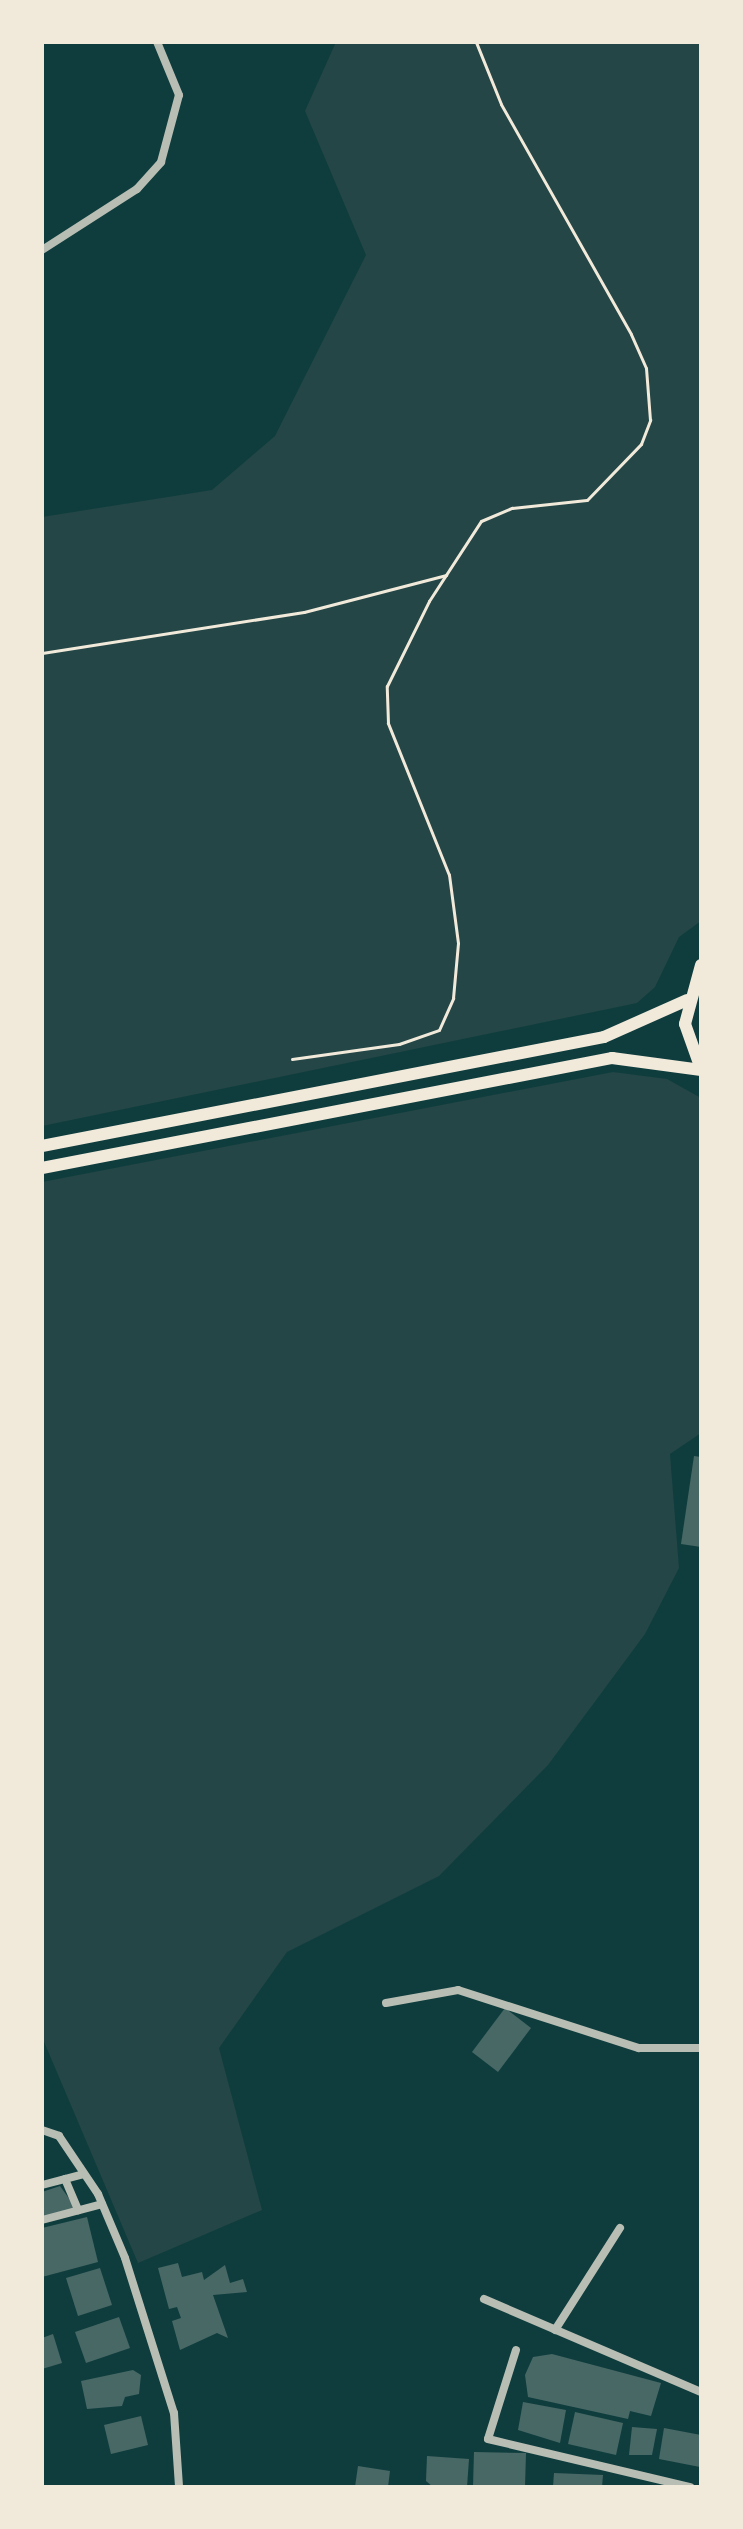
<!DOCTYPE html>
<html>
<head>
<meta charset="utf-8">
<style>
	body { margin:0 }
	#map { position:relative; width:743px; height:2529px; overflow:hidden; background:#0f3d3e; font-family:"IBM Plex Serif",serif }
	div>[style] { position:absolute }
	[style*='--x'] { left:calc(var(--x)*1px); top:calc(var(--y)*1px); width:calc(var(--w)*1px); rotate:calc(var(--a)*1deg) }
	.green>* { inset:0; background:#244646 }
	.building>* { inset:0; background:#486865 }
	.path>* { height:3px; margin:-1.5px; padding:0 1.5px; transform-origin:1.5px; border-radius:1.5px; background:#f1e9da }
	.minor>* { height:8px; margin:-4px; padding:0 4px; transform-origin:4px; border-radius:4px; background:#b8beb3 }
	.secondary>* { height:12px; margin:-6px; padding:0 6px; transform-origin:6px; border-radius:6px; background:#f1e9da }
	span { translate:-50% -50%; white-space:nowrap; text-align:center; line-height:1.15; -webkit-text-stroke:8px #f1e9da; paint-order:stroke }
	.frame { position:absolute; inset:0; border:44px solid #f1e9da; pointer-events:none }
</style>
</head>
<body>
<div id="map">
	<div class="green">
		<i style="clip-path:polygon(336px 42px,701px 42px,701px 921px,679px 937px,655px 987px,637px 1003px,42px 1126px,42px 517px,212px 490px,275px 436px,366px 255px,305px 111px)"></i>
		<i style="clip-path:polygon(613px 1072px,667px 1079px,701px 1098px,701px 1433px,670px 1454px,679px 1568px,645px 1634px,548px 1765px,439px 1876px,287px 1952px,219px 2048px,262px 2210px,138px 2263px,42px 2037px,42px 1182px)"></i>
	</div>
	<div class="building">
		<i style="clip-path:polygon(694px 1456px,701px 1457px,701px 1547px,681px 1544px)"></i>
		<i style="clip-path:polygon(505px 2008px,531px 2028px,498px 2072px,472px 2052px)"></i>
		<i style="clip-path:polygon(60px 2186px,76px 2208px,42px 2217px,42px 2192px)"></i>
		<i style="clip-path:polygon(87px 2217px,98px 2262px,42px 2277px,42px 2228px)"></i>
		<i style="clip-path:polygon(178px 2263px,182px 2277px,202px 2272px,204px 2280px,225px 2265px,230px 2283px,243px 2279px,247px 2292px,213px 2295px,228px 2338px,217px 2333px,180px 2350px,172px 2321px,181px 2318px,177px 2307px,169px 2309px,158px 2268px)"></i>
		<i style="clip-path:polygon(100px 2268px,112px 2305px,78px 2316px,66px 2278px)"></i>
		<i style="clip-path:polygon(119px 2317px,130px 2348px,86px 2363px,75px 2332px)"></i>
		<i style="clip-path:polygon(53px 2334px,62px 2363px,42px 2369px,42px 2338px)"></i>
		<i style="clip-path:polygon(552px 2354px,661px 2383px,651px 2416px,630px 2411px,628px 2419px,528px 2397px,525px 2375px,533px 2357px)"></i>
		<i style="clip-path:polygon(133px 2370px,141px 2375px,139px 2394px,125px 2397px,122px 2406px,87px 2409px,81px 2381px)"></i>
		<i style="clip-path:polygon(523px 2402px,566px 2410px,560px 2443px,518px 2430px)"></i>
		<i style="clip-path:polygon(575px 2412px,623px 2423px,616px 2455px,568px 2444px)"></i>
		<i style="clip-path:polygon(141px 2416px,148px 2445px,111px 2454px,104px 2425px)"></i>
		<i style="clip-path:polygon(632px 2427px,657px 2429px,652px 2455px,629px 2455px)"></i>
		<i style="clip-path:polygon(664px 2428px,701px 2435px,700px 2467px,659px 2459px)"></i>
		<i style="clip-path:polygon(474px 2452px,526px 2453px,525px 2487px,473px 2487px)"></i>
		<i style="clip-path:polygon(427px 2456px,469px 2459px,467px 2487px,433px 2487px,426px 2481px)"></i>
		<i style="clip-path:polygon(358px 2466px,390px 2471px,388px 2487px,355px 2487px)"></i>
		<i style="clip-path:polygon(554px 2473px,603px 2475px,602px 2487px,553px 2487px)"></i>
	</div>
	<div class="path">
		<i style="--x:42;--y:653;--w:265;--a:-8.9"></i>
		<i style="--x:304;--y:612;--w:147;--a:-14.6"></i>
		<i style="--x:292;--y:1059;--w:108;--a:-8"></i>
		<i style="--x:399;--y:1044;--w:42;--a:-19.3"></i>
		<i style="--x:439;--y:1030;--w:35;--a:-66"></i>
		<i style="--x:453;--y:998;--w:55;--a:-84.8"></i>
		<i style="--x:458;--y:943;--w:69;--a:-97.5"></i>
		<i style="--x:449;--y:875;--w:164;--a:-111.9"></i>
		<i style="--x:388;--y:723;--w:37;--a:-92"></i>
		<i style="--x:387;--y:686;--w:95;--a:-63.7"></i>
		<i style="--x:429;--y:601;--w:95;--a:-57"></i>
		<i style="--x:481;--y:521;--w:34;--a:-23"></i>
		<i style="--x:512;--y:508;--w:75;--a:-6.1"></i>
		<i style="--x:587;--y:500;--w:78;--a:-46"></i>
		<i style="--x:641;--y:444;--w:26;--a:-69"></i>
		<i style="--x:650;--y:420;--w:52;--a:-94.4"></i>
		<i style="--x:646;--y:368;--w:37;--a:-114"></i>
		<i style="--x:631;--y:334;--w:264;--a:-119.5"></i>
		<i style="--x:501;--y:104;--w:67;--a:-112"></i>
	</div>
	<div class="minor">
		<i style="--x:42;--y:250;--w:113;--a:-32.7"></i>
		<i style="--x:137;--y:189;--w:36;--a:-48"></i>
		<i style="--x:161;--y:162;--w:69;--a:-75"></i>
		<i style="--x:179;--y:95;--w:57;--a:-112.5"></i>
		<i style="--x:386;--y:2003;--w:73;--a:-10.2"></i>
		<i style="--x:458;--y:1990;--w:190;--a:17.8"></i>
		<i style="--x:639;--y:2048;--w:62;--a:0"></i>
		<i style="--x:42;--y:2130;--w:18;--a:19"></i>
		<i style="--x:59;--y:2136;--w:70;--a:56.1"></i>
		<i style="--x:98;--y:2194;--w:69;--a:67.1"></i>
		<i style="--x:125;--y:2258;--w:163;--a:72.5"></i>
		<i style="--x:174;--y:2413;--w:74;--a:86.1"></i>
		<i style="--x:65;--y:2179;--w:34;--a:67"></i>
		<i style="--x:42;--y:2185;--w:43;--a:-14.7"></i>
		<i style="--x:42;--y:2220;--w:62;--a:-14.9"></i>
		<i style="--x:484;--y:2299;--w:236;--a:23.2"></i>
		<i style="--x:555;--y:2330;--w:121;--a:-57.5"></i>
		<i style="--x:516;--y:2350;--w:93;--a:107.5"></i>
		<i style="--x:488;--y:2439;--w:208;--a:13.4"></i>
	</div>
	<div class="secondary">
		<i style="--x:701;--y:965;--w:61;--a:105.2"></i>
		<i style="--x:685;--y:1024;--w:48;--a:70.4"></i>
		<i style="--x:42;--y:1146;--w:572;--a:-10.98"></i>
		<i style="--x:604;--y:1037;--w:91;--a:-24"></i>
		<i style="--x:42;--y:1168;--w:581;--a:-10.92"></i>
		<i style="--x:612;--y:1058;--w:90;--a:7.7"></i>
	</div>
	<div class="frame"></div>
</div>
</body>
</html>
